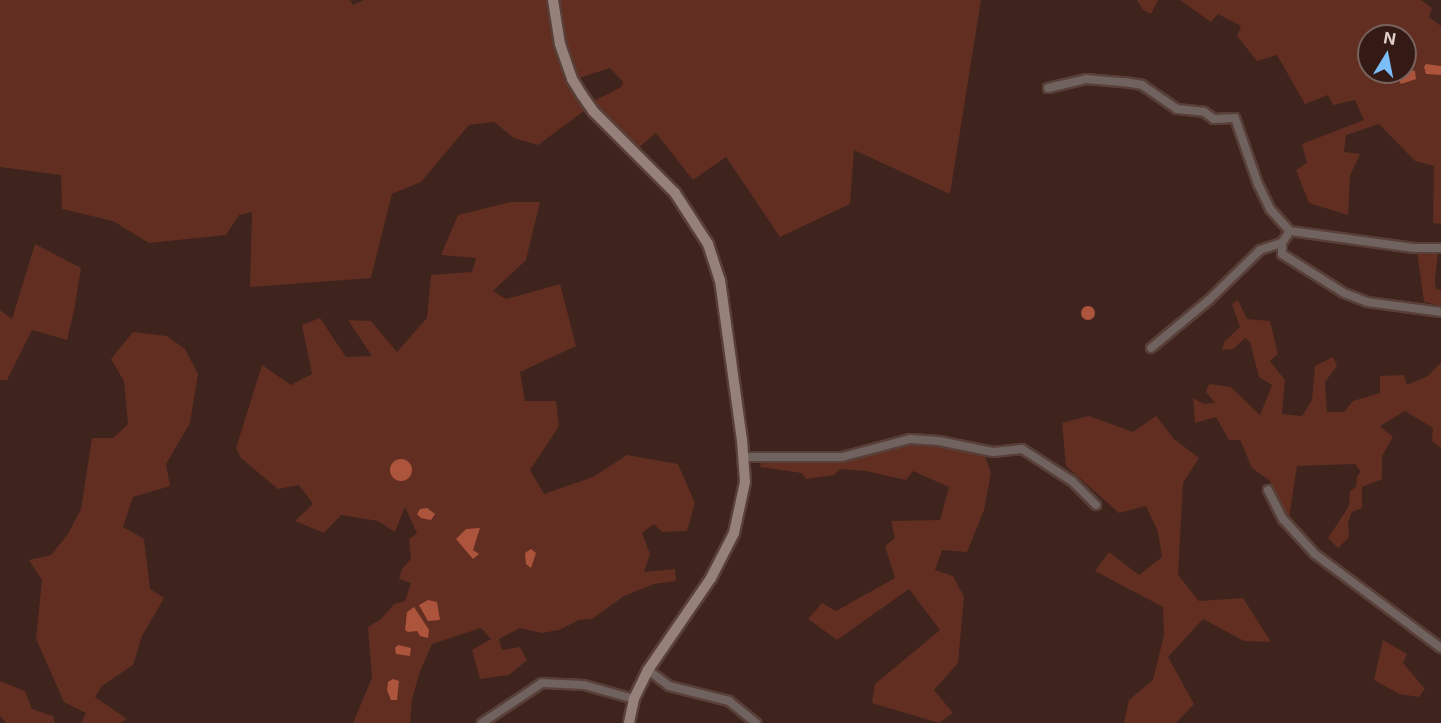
<!DOCTYPE html>
<html>
<head>
<meta charset="utf-8">
<style>
	body { margin:0 }
	#map { position:relative; width:1441px; height:723px; overflow:hidden; background:#3e241d; font-family:Inter,sans-serif }
	div>[style] { position:absolute }
	[style*='--x'] { left:calc(var(--x)*1px); top:calc(var(--y)*1px); width:calc(var(--w)*1px); rotate:calc(var(--a)*1deg) }
	.green>* { inset:0; background:#612e21 }
	.water>* { inset:0; background:#ad543c }
	.round { border-radius:50% }
	.roads { filter:drop-shadow(2px 0 #583f38) drop-shadow(-2px 0 #583f38) drop-shadow(0 2px #583f38) drop-shadow(0 -2px #583f38) }
	.street>* { height:8px; margin:-4px; padding:0 4px; transform-origin:4px; border-radius:4px; background:#70625e }
	.secondary>* { height:10px; margin:-5px; padding:0 5px; transform-origin:5px; border-radius:5px; background:#96807a }
	span { translate:-50% -50%; white-space:nowrap; text-align:center; line-height:1.15; -webkit-text-stroke:4.5px #341a14; paint-order:stroke }
	.north { position:absolute; left:1357px; top:24px; width:60px; height:60px; box-sizing:border-box; background:#341a14; border:2px solid #78625c; border-radius:50%; rotate:10deg; font-size:16px; font-weight:700; line-height:24px; text-align:center; color:#dfcdc8 }
	.north::after { content:''; display:block; margin:auto; width:21px; height:27px; background:#7bbef8; clip-path:polygon(50% 0,100% 100%,50% 72%,0 100%) }
</style>
</head>
<body>
<div id="map">
	<div class="green">
		<i style="clip-path:polygon(0 0,350px 0,353px 5px,364px 0,546px 0,559px 61px,584px 111px,538px 145px,514px 138px,494px 122px,469px 125px,421px 182px,392px 194px,371px 278px,250px 287px,252px 212px,239px 215px,226px 235px,149px 243px,113px 221px,62px 209px,61px 175px,0 167px)"></i>
		<i style="clip-path:polygon(558px 0,981px 0,950px 194px,854px 150px,850px 204px,780px 237px,726px 157px,693px 180px,656px 133px,637px 149px,594px 101px,621px 87px,623px 82px,610px 68px,579px 78px,567px 54px)"></i>
		<i style="clip-path:polygon(1137px 0,1158px 0,1151px 14px,1143px 10px)"></i>
		<i style="clip-path:polygon(evenodd,1180px 0,1421px 0,1432px 8px,1429px 17px,1441px 26px,1441px 224px,1433px 223px,1434px 166px,1415px 161px,1379px 124px,1346px 135px,1344px 152px,1360px 154px,1350px 176px,1348px 215px,1309px 203px,1296px 170px,1307px 163px,1302px 144px,1364px 120px,1355px 100px,1333px 105px,1328px 95px,1305px 104px,1277px 55px,1257px 61px,1237px 36px,1241px 26px,1218px 14px,1211px 22px,1180px 0,1369px 36px,1405px 36px,1405px 72px,1369px 72px,1369px 36px)"></i>
		<i style="clip-path:polygon(510px 202px,540px 202px,526px 260px,493px 291px,506px 299px,560px 284px,576px 346px,520px 372px,525px 401px,556px 401px,559px 426px,530px 470px,544px 494px,593px 477px,627px 455px,678px 464px,695px 503px,687px 531px,662px 532px,654px 524px,642px 533px,650px 554px,644px 572px,675px 569px,676px 581px,654px 584px,624px 596px,592px 619px,579px 620px,559px 630px,542px 633px,520px 628px,499px 639px,502px 650px,520px 647px,527px 660px,509px 675px,480px 679px,472px 650px,491px 639px,481px 628px,432px 644px,419px 674px,412px 700px,410px 723px,353px 723px,372px 678px,368px 627px,381px 619px,394px 604px,405px 601px,411px 583px,399px 579px,402px 569px,411px 559px,409px 539px,417px 533px,405px 507px,395px 532px,378px 521px,341px 515px,324px 533px,295px 521px,313px 504px,299px 485px,278px 489px,241px 458px,236px 448px,262px 365px,291px 385px,312px 374px,302px 325px,320px 318px,346px 357px,372px 356px,348px 320px,371px 321px,397px 352px,427px 318px,431px 275px,472px 272px,476px 258px,441px 255px,458px 215px)"></i>
		<i style="clip-path:polygon(35px 244px,81px 268px,74px 311px,67px 340px,32px 330px,7px 380px,0 380px,0 310px,12px 319px)"></i>
		<i style="clip-path:polygon(1417px 251px,1438px 252px,1435px 279px,1436px 289px,1441px 290px,1441px 306px,1424px 302px)"></i>
		<i style="clip-path:polygon(1238px 300px,1247px 319px,1270px 321px,1278px 354px,1270px 361px,1285px 380px,1282px 414px,1302px 416px,1312px 400px,1315px 366px,1333px 357px,1337px 366px,1325px 382px,1327px 412px,1344px 412px,1353px 401px,1380px 393px,1380px 376px,1404px 375px,1407px 385px,1428px 376px,1441px 362px,1441px 448px,1432px 441px,1433px 428px,1405px 411px,1380px 426px,1393px 437px,1382px 456px,1382px 479px,1362px 487px,1362px 508px,1352px 512px,1348px 523px,1349px 537px,1338px 548px,1328px 538px,1349px 506px,1350px 491px,1356px 487px,1357px 476px,1361px 472px,1355px 464px,1297px 466px,1289px 518px,1269px 480px,1252px 468px,1240px 440px,1229px 440px,1216px 417px,1195px 423px,1193px 398px,1204px 404px,1215px 403px,1206px 392px,1209px 384px,1231px 387px,1260px 415px,1272px 385px,1259px 377px,1250px 342px,1245px 338px,1233px 349px,1222px 350px,1224px 342px,1240px 327px,1232px 304px)"></i>
		<i style="clip-path:polygon(133px 332px,167px 336px,185px 349px,198px 374px,190px 423px,166px 464px,170px 486px,133px 497px,123px 527px,144px 539px,150px 589px,164px 598px,142px 636px,133px 665px,102px 686px,95px 697px,127px 719px,120px 723px,81px 723px,86px 713px,64px 702px,36px 639px,42px 580px,29px 560px,51px 555px,68px 534px,81px 509px,92px 438px,113px 438px,128px 424px,124px 381px,111px 359px)"></i>
		<i style="clip-path:polygon(1089px 416px,1133px 432px,1156px 416px,1174px 439px,1199px 458px,1183px 483px,1178px 575px,1199px 601px,1243px 598px,1271px 642px,1244px 641px,1203px 619px,1168px 657px,1194px 704px,1176px 723px,1124px 723px,1129px 700px,1153px 680px,1164px 635px,1163px 607px,1095px 571px,1109px 552px,1139px 575px,1162px 557px,1158px 532px,1146px 506px,1119px 513px,1066px 466px,1062px 423px)"></i>
		<i style="clip-path:polygon(910px 443px,941px 445px,984px 454px,991px 473px,984px 510px,967px 552px,942px 550px,935px 570px,953px 576px,964px 597px,958px 663px,934px 690px,953px 713px,939px 723px,872px 703px,875px 684px,940px 630px,909px 589px,837px 640px,808px 619px,822px 603px,836px 611px,895px 578px,885px 546px,895px 538px,891px 521px,940px 520px,949px 487px,913px 471px,906px 480px,866px 471px,840px 469px,834px 475px,806px 479px,802px 473px,760px 467px,762px 460px,842px 460px)"></i>
		<i style="clip-path:polygon(1383px 640px,1407px 654px,1403px 663px,1425px 689px,1419px 697px,1399px 694px,1374px 680px)"></i>
		<i style="clip-path:polygon(0 681px,25px 691px,32px 709px,53px 716px,55px 723px,6px 723px,0 716px)"></i>
	</div>
	<div class="water">
		<i style="clip-path:polygon(1426px 64px,1441px 66px,1441px 75px,1426px 74px,1424px 67px)"></i>
		<i style="clip-path:polygon(1405px 69px,1415px 71px,1416px 79px,1401px 84px,1396px 75px,1405px 72px)"></i>
		<i class="round" style="left:1081px;top:306px;width:14px;height:14px"></i>
		<i class="round" style="left:390px;top:459px;width:22px;height:22px"></i>
		<i style="clip-path:polygon(427px 508px,435px 514px,431px 520px,421px 518px,417px 514px,420px 509px)"></i>
		<i style="clip-path:polygon(480px 528px,473px 550px,479px 554px,473px 559px,456px 539px,466px 529px)"></i>
		<i style="clip-path:polygon(531px 549px,536px 553px,531px 568px,526px 564px,525px 553px)"></i>
		<i style="clip-path:polygon(428px 600px,437px 602px,440px 620px,428px 621px,419px 605px)"></i>
		<i style="clip-path:polygon(414px 607px,429px 630px,428px 638px,420px 636px,417px 631px,408px 632px,405px 630px,407px 612px)"></i>
		<i style="clip-path:polygon(398px 645px,411px 648px,410px 656px,396px 654px,395px 648px)"></i>
		<i style="clip-path:polygon(393px 679px,399px 681px,397px 700px,391px 700px,387px 690px,388px 682px)"></i>
	</div>
	<div class="roads">
		<div class="street">
			<i style="--x:1048;--y:88;--w:39;--a:-13"></i>
			<i style="--x:1086;--y:79;--w:38;--a:5"></i>
			<i style="--x:1124;--y:82;--w:18;--a:9"></i>
			<i style="--x:1142;--y:85;--w:42;--a:34.4"></i>
			<i style="--x:1177;--y:109;--w:27;--a:6"></i>
			<i style="--x:1204;--y:112;--w:12;--a:35"></i>
			<i style="--x:1214;--y:119;--w:21;--a:-3"></i>
			<i style="--x:1235;--y:118;--w:70;--a:70.8"></i>
			<i style="--x:1258;--y:184;--w:28;--a:64"></i>
			<i style="--x:1270;--y:209;--w:30;--a:48"></i>
			<i style="--x:1290;--y:231;--w:125;--a:7.8"></i>
			<i style="--x:1414;--y:248;--w:27;--a:0"></i>
			<i style="--x:1290;--y:231;--w:14;--a:124"></i>
			<i style="--x:1282;--y:243;--w:11;--a:90"></i>
			<i style="--x:1282;--y:254;--w:73;--a:32.2"></i>
			<i style="--x:1344;--y:293;--w:25;--a:21"></i>
			<i style="--x:1367;--y:302;--w:75;--a:7.7"></i>
			<i style="--x:1151;--y:348;--w:75;--a:-39.6"></i>
			<i style="--x:1209;--y:300;--w:71;--a:-44.4"></i>
			<i style="--x:1260;--y:250;--w:23;--a:-18"></i>
			<i style="--x:744;--y:457;--w:98;--a:0"></i>
			<i style="--x:842;--y:457;--w:70;--a:-14.8"></i>
			<i style="--x:910;--y:439;--w:29;--a:4"></i>
			<i style="--x:939;--y:441;--w:55;--a:11.5"></i>
			<i style="--x:993;--y:452;--w:29;--a:-6"></i>
			<i style="--x:1022;--y:449;--w:59;--a:32.6"></i>
			<i style="--x:1072;--y:481;--w:34;--a:45"></i>
			<i style="--x:1268;--y:490;--w:33;--a:63"></i>
			<i style="--x:1283;--y:519;--w:47;--a:47.6"></i>
			<i style="--x:1315;--y:554;--w:157;--a:36.7"></i>
			<i style="--x:648;--y:670;--w:26;--a:37"></i>
			<i style="--x:669;--y:686;--w:62;--a:14"></i>
			<i style="--x:729;--y:701;--w:35;--a:39"></i>
			<i style="--x:482;--y:723;--w:72;--a:-33.7"></i>
			<i style="--x:542;--y:683;--w:42;--a:2.7"></i>
			<i style="--x:584;--y:685;--w:52;--a:15.6"></i>
		</div>
		<div class="secondary">
			<i style="--x:553;--y:0;--w:45;--a:81"></i>
			<i style="--x:560;--y:44;--w:37;--a:71"></i>
			<i style="--x:572;--y:79;--w:19;--a:58"></i>
			<i style="--x:582;--y:95;--w:19;--a:55"></i>
			<i style="--x:593;--y:111;--w:116;--a:45"></i>
			<i style="--x:675;--y:193;--w:61;--a:57.1"></i>
			<i style="--x:708;--y:244;--w:38;--a:72"></i>
			<i style="--x:720;--y:280;--w:162;--a:82.2"></i>
			<i style="--x:742;--y:440;--w:42;--a:85.9"></i>
			<i style="--x:745;--y:482;--w:52;--a:102.2"></i>
			<i style="--x:734;--y:533;--w:51;--a:117.1"></i>
			<i style="--x:711;--y:578;--w:112;--a:124.4"></i>
			<i style="--x:648;--y:670;--w:32;--a:116"></i>
			<i style="--x:634;--y:699;--w:25;--a:102"></i>
		</div>
	</div>
	<div class="north">N</div>
</div>
</body>
</html>
